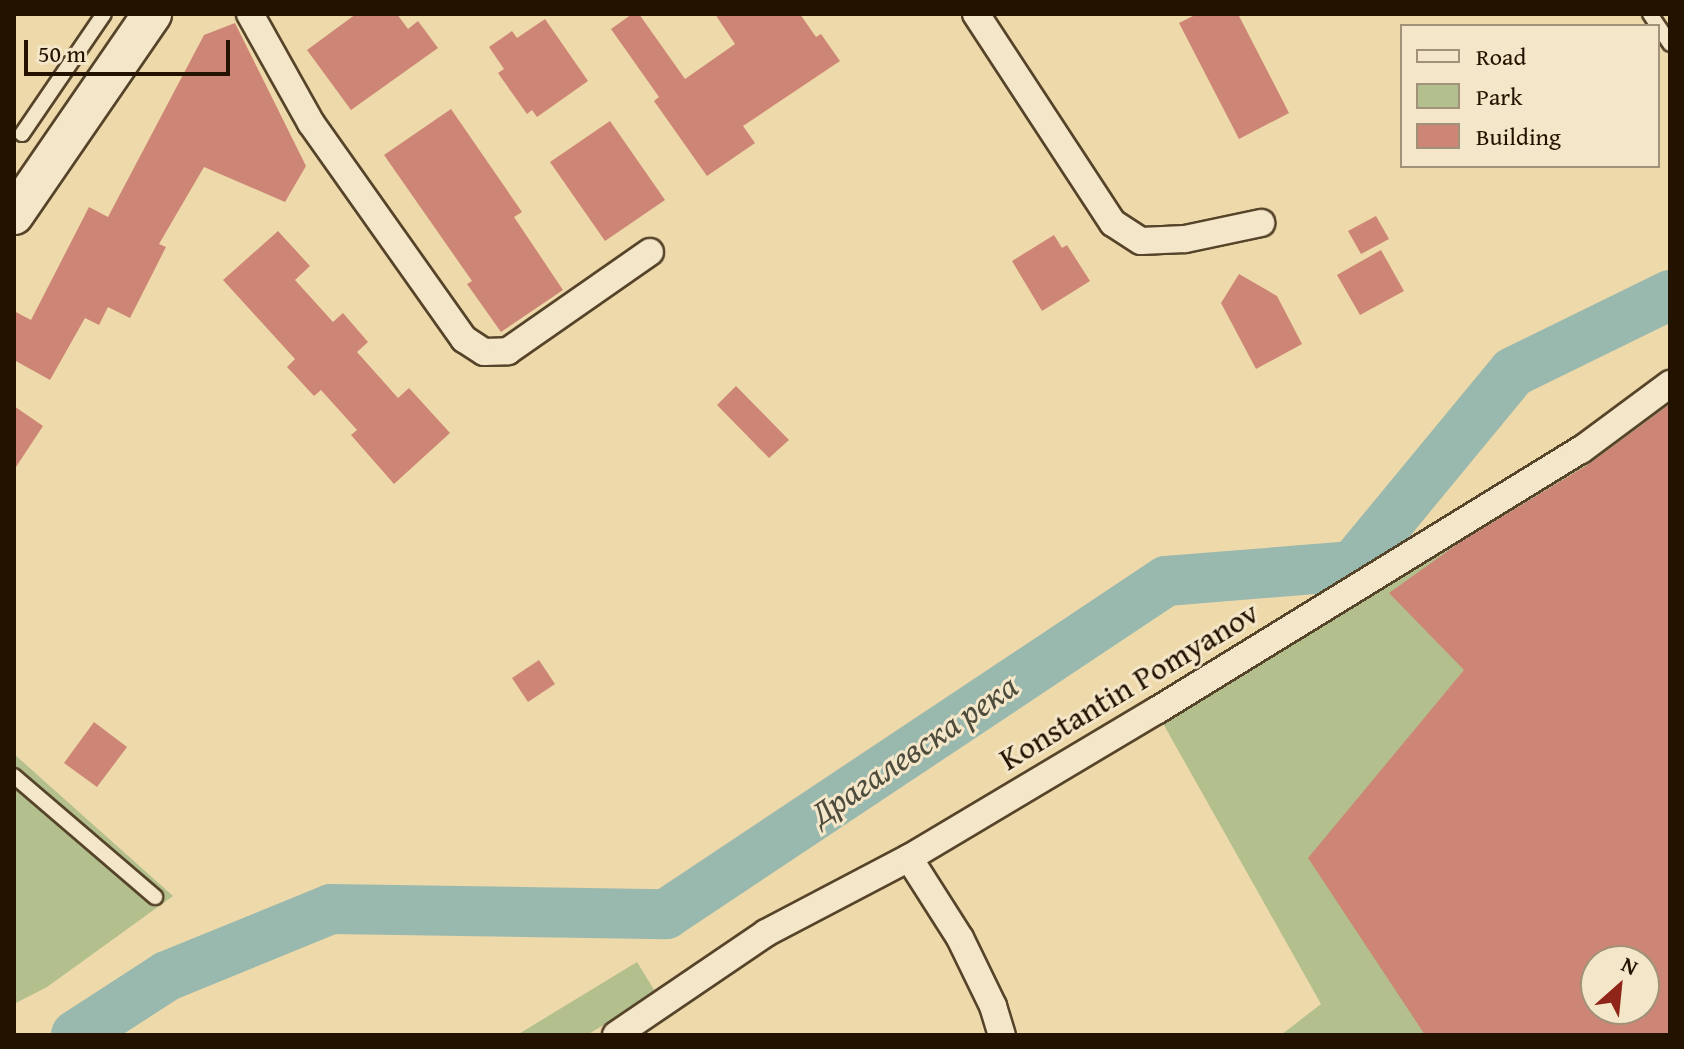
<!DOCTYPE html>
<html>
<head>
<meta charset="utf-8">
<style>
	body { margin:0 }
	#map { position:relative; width:1684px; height:1049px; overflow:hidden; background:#eed9aa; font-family:"Gentium Book Plus",serif }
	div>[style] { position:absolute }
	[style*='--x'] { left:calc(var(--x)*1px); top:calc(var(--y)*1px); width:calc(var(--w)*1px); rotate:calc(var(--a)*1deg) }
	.green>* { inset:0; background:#b3c08d }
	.river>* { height:50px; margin:-25px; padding:0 25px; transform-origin:25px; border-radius:25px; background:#9ab9ae }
	.building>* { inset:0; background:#cd8675 }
	.roads { filter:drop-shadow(2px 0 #56442a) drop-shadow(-2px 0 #56442a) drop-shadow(0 2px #56442a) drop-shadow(0 -2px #56442a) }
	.service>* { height:14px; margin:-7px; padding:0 7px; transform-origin:7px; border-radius:7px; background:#f4e6c8 }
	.minor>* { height:26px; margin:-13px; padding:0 13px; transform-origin:13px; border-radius:13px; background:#f4e6c8 }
	.secondary>* { height:38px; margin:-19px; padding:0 19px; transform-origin:19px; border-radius:19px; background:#f4e6c8 }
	span { translate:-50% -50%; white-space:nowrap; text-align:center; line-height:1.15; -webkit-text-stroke:6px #f4e6c8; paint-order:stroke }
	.street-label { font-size:32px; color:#231200 }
	.water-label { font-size:34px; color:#4d4c3d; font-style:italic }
	.frame { position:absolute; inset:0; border:16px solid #231200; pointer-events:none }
	.legend { position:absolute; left:1400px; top:24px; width:260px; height:144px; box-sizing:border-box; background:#f4e6c8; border:2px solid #a09178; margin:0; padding:10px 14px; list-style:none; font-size:24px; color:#231200 }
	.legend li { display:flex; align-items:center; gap:16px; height:40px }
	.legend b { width:40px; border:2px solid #a09178 }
	.north { position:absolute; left:1580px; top:945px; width:80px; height:80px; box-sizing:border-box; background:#f4e6c8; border:2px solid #a09178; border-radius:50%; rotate:27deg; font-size:22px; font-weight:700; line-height:32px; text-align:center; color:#231200 }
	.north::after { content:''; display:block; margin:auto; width:28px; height:36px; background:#8f2418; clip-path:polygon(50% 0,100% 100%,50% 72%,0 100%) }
	.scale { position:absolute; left:24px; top:40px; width:206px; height:36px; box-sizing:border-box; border:4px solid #231200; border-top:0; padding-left:10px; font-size:24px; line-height:28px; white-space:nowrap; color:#231200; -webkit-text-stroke:6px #f4e6c8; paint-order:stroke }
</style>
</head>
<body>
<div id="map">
	<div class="green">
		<i style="clip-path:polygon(evenodd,1670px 384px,1670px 1035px,1281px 1035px,1321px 1004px,1156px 711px,1670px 384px,1596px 961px,1644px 961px,1644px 1009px,1596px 1009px,1596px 961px)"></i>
		<i style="clip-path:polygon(14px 754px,173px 896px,47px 987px,14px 1004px)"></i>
		<i style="clip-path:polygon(637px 962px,656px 993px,587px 1035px,517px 1035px)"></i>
	</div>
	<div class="river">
		<i style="--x:76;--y:1035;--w:108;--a:-33"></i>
		<i style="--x:167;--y:976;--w:177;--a:-22.2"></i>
		<i style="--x:331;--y:909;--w:335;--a:0.9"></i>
		<i style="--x:666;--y:914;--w:601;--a:-33.66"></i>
		<i style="--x:1166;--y:581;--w:188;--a:-4.6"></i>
		<i style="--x:1353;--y:566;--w:251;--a:-50.5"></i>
		<i style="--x:1513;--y:372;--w:175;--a:-26.1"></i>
	</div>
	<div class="building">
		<i style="clip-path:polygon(356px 14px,397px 14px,408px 29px,418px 21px,438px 48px,351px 110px,307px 50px)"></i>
		<i style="clip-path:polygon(632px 14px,639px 14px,685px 79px,735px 44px,715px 14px,800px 14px,816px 37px,821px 34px,840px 61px,743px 126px,755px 143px,707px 176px,654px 101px,659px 97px,611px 29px)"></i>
		<i style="clip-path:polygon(1197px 14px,1238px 14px,1289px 113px,1239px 139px,1179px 23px)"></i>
		<i style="clip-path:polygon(545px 19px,588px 81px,537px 117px,532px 110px,527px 114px,498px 73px,504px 69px,489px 47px,512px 31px,517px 38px)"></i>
		<i style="clip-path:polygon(235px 23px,306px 166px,285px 202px,204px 167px,159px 244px,166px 247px,130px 318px,108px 307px,99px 325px,85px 318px,50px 380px,14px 360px,14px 311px,31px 320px,89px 207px,108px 217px,204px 35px)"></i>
		<i style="clip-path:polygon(451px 109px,522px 212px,514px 217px,563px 290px,501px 332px,467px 284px,472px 281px,384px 155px)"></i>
		<i style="clip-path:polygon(610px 121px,665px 200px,605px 241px,550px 162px)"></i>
		<i style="clip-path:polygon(1376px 216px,1389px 239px,1361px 254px,1348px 231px)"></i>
		<i style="clip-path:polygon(278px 231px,310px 266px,295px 280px,333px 322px,343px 313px,368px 342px,357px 352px,398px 398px,409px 388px,450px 433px,394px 484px,351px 435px,357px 430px,321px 390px,314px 396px,287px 367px,295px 359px,223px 280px)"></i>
		<i style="clip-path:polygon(1054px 235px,1062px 248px,1067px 245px,1090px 281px,1042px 311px,1012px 261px)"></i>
		<i style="clip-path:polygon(1381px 250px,1404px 291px,1360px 315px,1337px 275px)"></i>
		<i style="clip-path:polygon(1239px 274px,1277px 296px,1302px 344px,1256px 369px,1221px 303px)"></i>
		<i style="clip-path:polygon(736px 386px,789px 440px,769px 458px,717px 405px)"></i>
		<i style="clip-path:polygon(evenodd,1670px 404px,1670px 1035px,1425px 1035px,1308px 858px,1464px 670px,1389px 593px,1459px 543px,1589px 464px,1670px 404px,1596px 961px,1644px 961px,1644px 1009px,1596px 1009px,1596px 961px)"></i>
		<i style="clip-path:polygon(14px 406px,43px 426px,14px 470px)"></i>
		<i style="clip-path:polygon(539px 660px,555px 684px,528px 702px,512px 678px)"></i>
		<i style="clip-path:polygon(94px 722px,127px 747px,97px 787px,64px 763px)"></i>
	</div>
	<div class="roads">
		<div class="service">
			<i style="--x:1650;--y:14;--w:36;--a:56"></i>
			<i style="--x:22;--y:134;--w:145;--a:-55.7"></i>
			<i style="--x:14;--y:776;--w:186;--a:40.6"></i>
		</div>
		<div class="minor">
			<i style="--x:250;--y:14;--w:125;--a:60.8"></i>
			<i style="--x:311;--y:123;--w:265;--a:54.7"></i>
			<i style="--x:464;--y:339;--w:24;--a:33"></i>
			<i style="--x:484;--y:352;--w:24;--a:-2"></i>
			<i style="--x:508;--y:351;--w:173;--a:-34.9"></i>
			<i style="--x:976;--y:14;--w:250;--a:56.8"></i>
			<i style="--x:1113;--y:223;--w:33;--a:33"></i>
			<i style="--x:1141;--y:241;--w:44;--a:-2.6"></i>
			<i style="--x:1185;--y:239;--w:78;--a:-11.9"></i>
			<i style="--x:909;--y:858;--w:95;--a:57.5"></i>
			<i style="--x:960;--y:938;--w:76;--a:64.1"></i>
			<i style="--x:993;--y:1006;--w:30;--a:73"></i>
			<i style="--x:616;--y:1035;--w:181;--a:-34.2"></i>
			<i style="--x:766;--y:933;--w:161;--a:-27.7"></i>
			<i style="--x:909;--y:858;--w:287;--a:-30.8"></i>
			<i style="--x:1156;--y:711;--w:499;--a:-31.6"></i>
			<i style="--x:1581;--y:450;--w:111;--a:-36.6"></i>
		</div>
		<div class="secondary">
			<i style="--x:14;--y:215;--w:244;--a:-55.5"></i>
		</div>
	</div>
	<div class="street-label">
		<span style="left:1129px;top:686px;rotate:-31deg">Konstantin Pomyanov</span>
	</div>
	<div class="water-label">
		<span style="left:913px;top:749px;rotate:-34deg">Драгалевска река</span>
	</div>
	<div class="frame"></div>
	<ul class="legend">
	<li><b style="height:10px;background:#f4e6c8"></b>Road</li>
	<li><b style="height:22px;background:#b3c08d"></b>Park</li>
	<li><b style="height:22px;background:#cd8675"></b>Building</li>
	</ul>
	<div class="north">N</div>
	<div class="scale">50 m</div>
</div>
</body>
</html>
